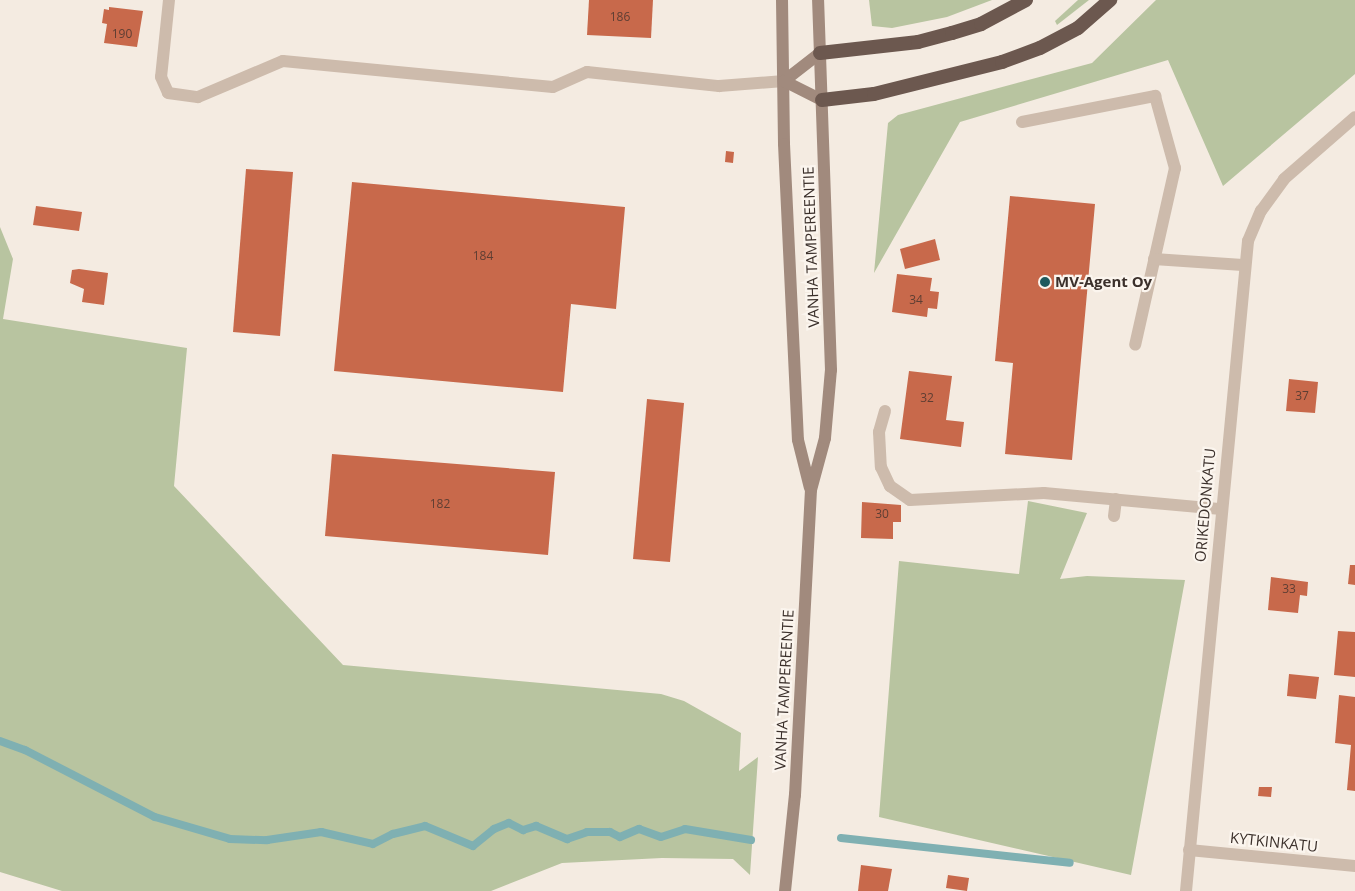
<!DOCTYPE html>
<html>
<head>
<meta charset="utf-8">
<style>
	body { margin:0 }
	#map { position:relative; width:1355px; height:891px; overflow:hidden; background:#f4ebe1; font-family:"Open Sans",sans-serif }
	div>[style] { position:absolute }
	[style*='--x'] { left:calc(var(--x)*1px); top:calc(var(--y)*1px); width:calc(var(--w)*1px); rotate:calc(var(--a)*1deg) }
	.green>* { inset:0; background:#b8c4a0 }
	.stream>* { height:8px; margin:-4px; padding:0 4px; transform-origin:4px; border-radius:4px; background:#7fb0b2 }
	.building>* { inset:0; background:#c8694b }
	.service>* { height:12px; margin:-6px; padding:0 6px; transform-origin:6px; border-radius:6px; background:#cdbbac }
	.minor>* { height:12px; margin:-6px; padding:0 6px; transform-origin:6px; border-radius:6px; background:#cdbbac }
	.secondary>* { height:12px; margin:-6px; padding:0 6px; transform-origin:6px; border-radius:6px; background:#a18a7d }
	.trunk>* { height:14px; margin:-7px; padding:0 7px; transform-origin:7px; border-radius:7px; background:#6c584f }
	.dots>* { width:14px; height:14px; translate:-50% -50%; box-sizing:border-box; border:2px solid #fbf5ee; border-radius:50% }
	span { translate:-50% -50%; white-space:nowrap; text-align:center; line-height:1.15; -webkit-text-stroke:4.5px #fbf5ee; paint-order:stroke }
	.number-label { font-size:12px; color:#5e3e33 }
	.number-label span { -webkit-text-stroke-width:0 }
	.street-label { font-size:15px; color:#3b302b }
	.poi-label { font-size:15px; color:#3b302b; font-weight:700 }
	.left { translate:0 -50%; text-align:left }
</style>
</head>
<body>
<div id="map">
	<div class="green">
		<i style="clip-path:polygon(869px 0,992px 0,947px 17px,892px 28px,872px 26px)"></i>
		<i style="clip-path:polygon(1078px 0,1089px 0,1057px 25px,1055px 21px)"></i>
		<i style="clip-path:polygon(1156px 0,1355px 0,1355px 74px,1223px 186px,1168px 60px,960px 122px,874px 273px,888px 123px,898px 115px,1092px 63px)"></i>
		<i style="clip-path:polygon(0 227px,13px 259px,3px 319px,187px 348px,174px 486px,343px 665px,661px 694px,684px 701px,741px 733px,739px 771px,758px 757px,750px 875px,733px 859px,662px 858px,562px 863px,491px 891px,62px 891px,0 872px)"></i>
		<i style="clip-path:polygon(1028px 501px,1087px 513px,1060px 579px,1087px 576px,1185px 580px,1131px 875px,879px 817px,899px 561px,1019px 574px)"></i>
	</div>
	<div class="stream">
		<i style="--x:0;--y:741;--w:27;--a:20"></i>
		<i style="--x:25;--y:750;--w:146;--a:27.3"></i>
		<i style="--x:155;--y:817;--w:78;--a:16.3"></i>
		<i style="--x:230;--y:839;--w:37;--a:2"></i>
		<i style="--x:267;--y:840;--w:55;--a:-8.4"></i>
		<i style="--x:321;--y:832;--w:53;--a:13"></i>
		<i style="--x:373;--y:844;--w:22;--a:-27"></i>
		<i style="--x:393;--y:834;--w:33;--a:-14"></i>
		<i style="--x:425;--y:826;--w:52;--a:22.6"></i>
		<i style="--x:473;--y:846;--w:27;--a:-39"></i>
		<i style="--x:494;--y:829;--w:16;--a:-22"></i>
		<i style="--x:509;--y:823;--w:16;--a:27"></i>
		<i style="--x:523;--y:830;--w:14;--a:-17"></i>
		<i style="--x:536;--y:826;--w:34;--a:23"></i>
		<i style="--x:567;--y:839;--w:21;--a:-19"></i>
		<i style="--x:587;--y:832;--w:23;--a:0"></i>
		<i style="--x:610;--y:832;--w:11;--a:27"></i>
		<i style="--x:620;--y:837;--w:21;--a:-23"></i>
		<i style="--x:639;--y:829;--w:23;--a:20"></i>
		<i style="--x:661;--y:837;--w:25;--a:-18"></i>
		<i style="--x:685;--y:829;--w:67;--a:9.5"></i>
		<i style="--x:841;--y:838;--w:230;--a:6.2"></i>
	</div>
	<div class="building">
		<i style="clip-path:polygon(589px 0,653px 0,651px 38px,587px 35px)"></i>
		<i style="clip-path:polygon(109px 7px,143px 11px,137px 47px,104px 43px,107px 24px,102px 23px,104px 9px,109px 10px)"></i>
		<i style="clip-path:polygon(726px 151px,734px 152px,733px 163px,725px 162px)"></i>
		<i style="clip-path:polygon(246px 169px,293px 172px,280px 336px,233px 332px)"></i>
		<i style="clip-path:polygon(352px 182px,625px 207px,616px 309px,571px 304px,563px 392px,334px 371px)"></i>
		<i style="clip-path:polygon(1010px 196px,1095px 204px,1072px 460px,1005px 454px,1013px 363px,995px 361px)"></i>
		<i style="clip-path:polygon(36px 206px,82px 212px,79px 231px,33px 225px)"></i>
		<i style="clip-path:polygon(935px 239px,940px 260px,905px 269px,900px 249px)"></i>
		<i style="clip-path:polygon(79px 269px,108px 273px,104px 305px,82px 302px,84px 289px,70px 283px,72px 270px)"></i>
		<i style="clip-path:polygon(897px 274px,932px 278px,930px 291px,939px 292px,937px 309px,928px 308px,927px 317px,892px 312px)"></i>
		<i style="clip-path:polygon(909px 371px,952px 376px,946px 420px,964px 422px,961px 447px,900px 439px)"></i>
		<i style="clip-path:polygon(1289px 379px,1318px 382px,1315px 413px,1286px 411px)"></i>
		<i style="clip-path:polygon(647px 399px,684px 403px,670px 562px,633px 559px)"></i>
		<i style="clip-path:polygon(332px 454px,555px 472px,548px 555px,325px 536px)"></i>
		<i style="clip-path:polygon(862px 502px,901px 505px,901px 522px,893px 522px,893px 539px,861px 538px)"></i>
		<i style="clip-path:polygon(1350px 565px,1355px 565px,1355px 585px,1348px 584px)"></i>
		<i style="clip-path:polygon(1271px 577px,1308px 582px,1307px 596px,1300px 595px,1298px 613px,1268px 610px)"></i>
		<i style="clip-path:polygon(1338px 631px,1355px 632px,1355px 677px,1334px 675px)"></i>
		<i style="clip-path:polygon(1289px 674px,1319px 677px,1316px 699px,1287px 696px)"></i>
		<i style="clip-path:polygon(1339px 695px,1355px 697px,1355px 791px,1347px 790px,1351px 745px,1335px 743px)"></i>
		<i style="clip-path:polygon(1259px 787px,1272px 787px,1271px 797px,1258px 796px)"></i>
		<i style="clip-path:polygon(861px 865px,892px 869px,888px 891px,858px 891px)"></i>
		<i style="clip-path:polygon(948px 875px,969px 878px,967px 891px,946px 888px)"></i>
	</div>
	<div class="service">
		<i style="--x:169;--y:0;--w:77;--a:95.9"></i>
		<i style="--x:161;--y:77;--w:17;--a:66"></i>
		<i style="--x:168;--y:93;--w:30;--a:8"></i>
		<i style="--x:198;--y:97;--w:92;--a:-23"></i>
		<i style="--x:283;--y:61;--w:271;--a:5.5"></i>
		<i style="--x:553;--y:87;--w:37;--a:-24"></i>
		<i style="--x:587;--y:72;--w:133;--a:6.1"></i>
		<i style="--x:719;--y:86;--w:65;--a:-4.4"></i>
		<i style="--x:1022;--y:122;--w:136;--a:-11.1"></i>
		<i style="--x:1155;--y:96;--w:75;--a:74.5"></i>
		<i style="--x:1175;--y:168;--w:181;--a:102.7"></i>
		<i style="--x:1154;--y:259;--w:89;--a:3.9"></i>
		<i style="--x:885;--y:411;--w:22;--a:106"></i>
		<i style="--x:879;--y:432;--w:35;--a:87"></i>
		<i style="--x:881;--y:467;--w:21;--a:65"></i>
		<i style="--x:890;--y:486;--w:24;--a:35"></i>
		<i style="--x:910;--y:500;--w:134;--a:-3"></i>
		<i style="--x:1044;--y:493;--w:178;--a:5.2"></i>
		<i style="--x:1114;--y:516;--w:17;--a:-83"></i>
	</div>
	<div class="minor">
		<i style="--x:1189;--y:850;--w:167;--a:5.5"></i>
		<i style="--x:1186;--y:891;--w:653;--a:-84.55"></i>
		<i style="--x:1248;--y:241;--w:33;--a:-67"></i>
		<i style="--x:1261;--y:211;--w:39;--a:-54"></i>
		<i style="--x:1284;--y:179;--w:94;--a:-41.1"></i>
	</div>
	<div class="secondary">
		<i style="--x:782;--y:0;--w:144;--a:89.2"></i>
		<i style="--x:784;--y:144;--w:296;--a:87.3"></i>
		<i style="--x:798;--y:440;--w:49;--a:76"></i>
		<i style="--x:820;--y:53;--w:46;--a:142.1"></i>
		<i style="--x:784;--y:81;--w:42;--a:26.6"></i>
		<i style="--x:785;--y:891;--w:97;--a:-84.1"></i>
		<i style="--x:795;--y:795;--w:305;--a:-87"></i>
		<i style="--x:811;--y:490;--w:54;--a:-74.9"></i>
		<i style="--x:825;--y:438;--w:68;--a:-85"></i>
		<i style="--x:831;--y:370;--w:370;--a:-92"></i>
	</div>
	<div class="trunk">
		<i style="--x:820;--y:53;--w:99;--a:-6.4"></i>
		<i style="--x:918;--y:42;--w:35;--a:-15"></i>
		<i style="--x:952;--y:33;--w:30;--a:-17"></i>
		<i style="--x:981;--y:24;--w:51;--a:-28.1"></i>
		<i style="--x:822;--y:100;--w:52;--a:-6.6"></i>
		<i style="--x:874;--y:94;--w:132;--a:-14"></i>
		<i style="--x:1002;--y:62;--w:40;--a:-20.2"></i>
		<i style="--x:1040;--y:48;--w:43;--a:-27.8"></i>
		<i style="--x:1078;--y:28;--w:43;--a:-41.2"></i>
	</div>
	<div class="dots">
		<i style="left:1045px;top:282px;background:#1f5a5e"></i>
	</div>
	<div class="number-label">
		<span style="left:620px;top:17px">186</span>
		<span style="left:122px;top:34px">190</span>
		<span style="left:483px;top:256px">184</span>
		<span style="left:916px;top:300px">34</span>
		<span style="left:1302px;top:396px">37</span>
		<span style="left:927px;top:398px">32</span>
		<span style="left:440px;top:504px">182</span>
		<span style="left:882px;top:514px">30</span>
		<span style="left:1289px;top:589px">33</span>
	</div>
	<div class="street-label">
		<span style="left:811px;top:247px;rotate:-92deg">VANHA TAMPEREENTIE</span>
		<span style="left:1205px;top:505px;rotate:-85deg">ORIKEDONKATU</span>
		<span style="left:784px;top:690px;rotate:-87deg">VANHA TAMPEREENTIE</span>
		<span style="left:1274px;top:842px;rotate:6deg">KYTKINKATU</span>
	</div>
	<div class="poi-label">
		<span class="left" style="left:1055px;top:282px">MV-Agent Oy</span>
	</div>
</div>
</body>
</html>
